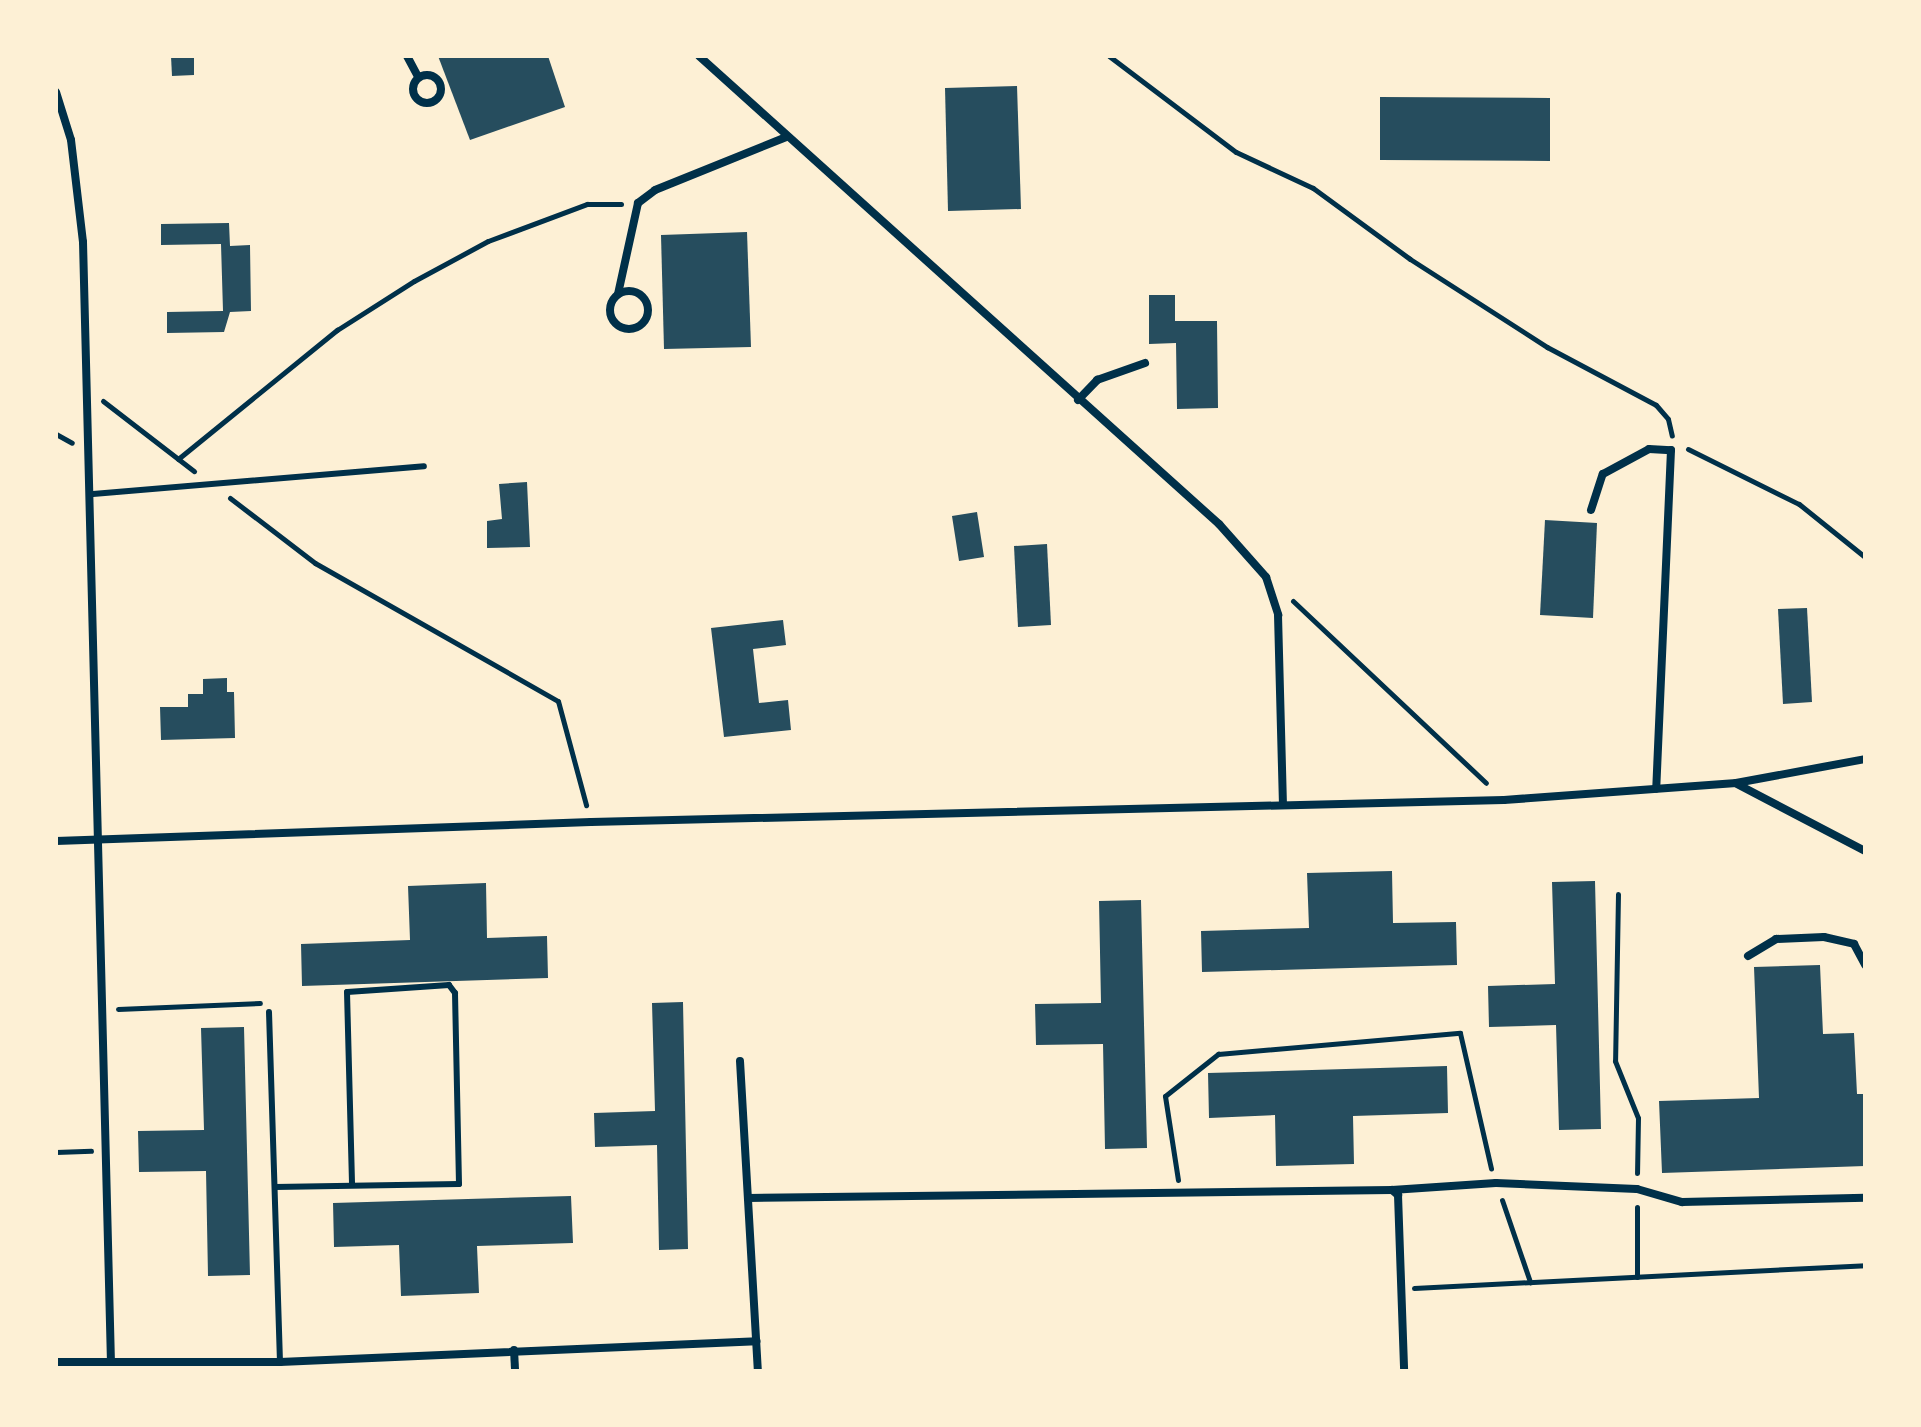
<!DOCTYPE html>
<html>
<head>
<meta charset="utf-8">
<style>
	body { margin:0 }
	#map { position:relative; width:1921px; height:1427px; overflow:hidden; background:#fdf0d5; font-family:"Varela Round",sans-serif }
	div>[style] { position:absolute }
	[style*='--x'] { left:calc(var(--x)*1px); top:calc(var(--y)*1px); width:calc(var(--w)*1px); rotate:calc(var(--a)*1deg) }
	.building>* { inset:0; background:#264d5e }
	.path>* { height:5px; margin:-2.5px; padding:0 2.5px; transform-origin:2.5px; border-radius:2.5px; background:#003049 }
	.service>* { height:6px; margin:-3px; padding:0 3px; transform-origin:3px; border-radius:3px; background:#003049 }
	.minor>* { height:8px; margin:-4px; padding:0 4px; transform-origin:4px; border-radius:4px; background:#003049 }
	.minor>.ring { margin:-4px; padding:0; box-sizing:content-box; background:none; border:8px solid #003049; border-radius:50% }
	span { translate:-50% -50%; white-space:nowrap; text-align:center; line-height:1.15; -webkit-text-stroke:6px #fdf0d5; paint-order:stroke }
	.frame { position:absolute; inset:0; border:58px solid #fdf0d5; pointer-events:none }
</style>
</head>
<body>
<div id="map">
	<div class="building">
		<i style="clip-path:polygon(171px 56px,194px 56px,194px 75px,172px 76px)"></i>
		<i style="clip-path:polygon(438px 56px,548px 56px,565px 107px,470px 140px)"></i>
		<i style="clip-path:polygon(1017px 86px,1021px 209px,948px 211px,945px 88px)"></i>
		<i style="clip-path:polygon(1380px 97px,1550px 98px,1550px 161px,1380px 160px)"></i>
		<i style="clip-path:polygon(229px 223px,230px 246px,250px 245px,251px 311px,230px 312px,224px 332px,167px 333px,167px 312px,223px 311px,221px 244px,161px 245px,161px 224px)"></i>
		<i style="clip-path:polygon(747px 232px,751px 347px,664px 349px,661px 235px)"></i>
		<i style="clip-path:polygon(1149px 295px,1175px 295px,1175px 321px,1217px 321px,1218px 408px,1177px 409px,1176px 343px,1149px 344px)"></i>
		<i style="clip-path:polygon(527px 482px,530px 547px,487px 548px,487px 521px,502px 519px,499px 484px)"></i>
		<i style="clip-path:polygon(977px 512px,984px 557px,959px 561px,952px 516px)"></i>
		<i style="clip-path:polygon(1545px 520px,1597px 523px,1593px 618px,1540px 615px)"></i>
		<i style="clip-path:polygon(1047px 544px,1051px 625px,1018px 627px,1014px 546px)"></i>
		<i style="clip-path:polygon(1807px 608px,1812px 702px,1783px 704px,1778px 609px)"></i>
		<i style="clip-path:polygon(783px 620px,786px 645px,753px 649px,759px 703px,788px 700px,791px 730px,724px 737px,711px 628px)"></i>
		<i style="clip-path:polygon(227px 678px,227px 692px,234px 692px,235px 738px,161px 740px,160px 707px,188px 707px,188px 694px,203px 694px,203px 679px)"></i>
		<i style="clip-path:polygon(1392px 871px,1393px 923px,1456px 922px,1457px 965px,1202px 972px,1201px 931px,1309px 928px,1307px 873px)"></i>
		<i style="clip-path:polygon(1595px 881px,1601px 1129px,1559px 1130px,1556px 1025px,1489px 1027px,1488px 986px,1555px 984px,1552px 882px)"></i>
		<i style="clip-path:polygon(486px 883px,487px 938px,547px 936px,548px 978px,302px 986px,301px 944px,410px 940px,408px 886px)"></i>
		<i style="clip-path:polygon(1141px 900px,1147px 1148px,1105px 1149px,1103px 1044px,1036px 1045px,1035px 1004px,1101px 1003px,1099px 901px)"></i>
		<i style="clip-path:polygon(1820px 965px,1823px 1034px,1854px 1033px,1857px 1094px,1865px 1094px,1865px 1166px,1662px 1173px,1659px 1101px,1759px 1098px,1754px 967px)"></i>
		<i style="clip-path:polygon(683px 1002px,688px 1249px,659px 1250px,657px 1145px,595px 1147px,594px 1113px,655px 1111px,652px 1003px)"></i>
		<i style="clip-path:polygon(244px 1027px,250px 1275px,208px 1276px,206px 1171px,139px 1172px,138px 1131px,204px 1130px,201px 1028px)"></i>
		<i style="clip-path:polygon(1447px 1066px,1448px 1113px,1353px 1116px,1354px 1164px,1276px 1166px,1275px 1115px,1209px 1118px,1208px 1073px)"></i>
		<i style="clip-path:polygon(571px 1196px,573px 1243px,477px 1246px,479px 1293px,401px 1296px,399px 1245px,334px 1247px,333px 1203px)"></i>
	</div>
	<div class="path">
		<i style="--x:1109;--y:56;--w:159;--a:37.1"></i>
		<i style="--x:1236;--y:152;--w:85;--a:25.1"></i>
		<i style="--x:1313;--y:188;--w:120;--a:36.2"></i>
		<i style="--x:1410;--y:259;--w:163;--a:32.7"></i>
		<i style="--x:1547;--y:347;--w:123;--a:28"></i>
		<i style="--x:1656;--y:405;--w:18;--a:49"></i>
		<i style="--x:1668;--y:419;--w:17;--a:77"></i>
		<i style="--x:103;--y:401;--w:115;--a:37.6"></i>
		<i style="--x:56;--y:434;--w:18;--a:29"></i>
		<i style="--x:1688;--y:449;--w:124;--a:26.4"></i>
		<i style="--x:1799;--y:504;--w:85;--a:38.8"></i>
		<i style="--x:178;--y:459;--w:205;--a:-39.1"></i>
		<i style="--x:337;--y:330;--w:91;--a:-32.5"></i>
		<i style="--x:414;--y:281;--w:84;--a:-28.4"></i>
		<i style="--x:488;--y:241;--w:106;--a:-20.5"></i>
		<i style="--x:587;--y:204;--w:34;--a:0"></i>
		<i style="--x:230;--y:498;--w:107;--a:37.4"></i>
		<i style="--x:315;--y:563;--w:279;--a:29.6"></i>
		<i style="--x:558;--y:701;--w:108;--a:74.9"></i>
		<i style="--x:1293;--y:601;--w:265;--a:43.3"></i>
		<i style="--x:1618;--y:894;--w:167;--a:91"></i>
		<i style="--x:1615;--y:1061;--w:61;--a:68"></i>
		<i style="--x:1638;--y:1118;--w:55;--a:91"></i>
		<i style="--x:118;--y:1009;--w:142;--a:-2.4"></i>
		<i style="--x:56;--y:1152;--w:35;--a:-2"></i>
		<i style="--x:1178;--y:1180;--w:85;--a:-98.8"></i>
		<i style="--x:1165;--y:1096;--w:68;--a:-38.4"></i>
		<i style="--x:1218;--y:1054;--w:243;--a:-5"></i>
		<i style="--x:1460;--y:1033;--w:139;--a:77.1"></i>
		<i style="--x:1502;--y:1200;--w:87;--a:71.1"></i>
		<i style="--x:1637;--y:1277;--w:70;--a:-90"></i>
		<i style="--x:1414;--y:1288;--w:452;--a:-2.9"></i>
	</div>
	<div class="service">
		<i style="--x:93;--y:494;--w:332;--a:-4.8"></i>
		<i style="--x:269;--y:1012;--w:350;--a:88.2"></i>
		<i style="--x:275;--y:1187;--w:184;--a:-0.9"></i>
		<i style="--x:459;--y:1184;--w:191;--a:-91.2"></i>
		<i style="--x:455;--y:993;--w:10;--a:-127"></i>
		<i style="--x:449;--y:985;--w:102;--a:176.1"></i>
		<i style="--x:347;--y:992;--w:193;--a:88.5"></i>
	</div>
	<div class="minor">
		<i style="--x:407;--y:56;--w:24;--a:62"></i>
		<i style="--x:699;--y:56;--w:700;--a:41.99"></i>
		<i style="--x:1219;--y:524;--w:71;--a:48.4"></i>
		<i style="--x:1266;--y:577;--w:40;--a:72"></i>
		<i style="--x:1278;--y:615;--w:187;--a:88.5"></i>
		<i class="ring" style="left:413px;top:75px;width:20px;height:20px"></i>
		<i style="--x:56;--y:92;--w:50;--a:72.6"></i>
		<i style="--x:71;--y:140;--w:103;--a:83.3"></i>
		<i style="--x:83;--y:242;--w:1119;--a:88.57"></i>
		<i class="ring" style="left:610px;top:291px;width:30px;height:30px"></i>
		<i style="--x:618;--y:294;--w:93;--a:-77.6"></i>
		<i style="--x:638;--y:203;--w:21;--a:-37"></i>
		<i style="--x:655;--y:190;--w:141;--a:-22"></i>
		<i style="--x:1078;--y:400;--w:28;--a:-46"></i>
		<i style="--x:1097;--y:380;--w:51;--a:-19.5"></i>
		<i style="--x:1591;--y:510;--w:38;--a:-72"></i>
		<i style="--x:1603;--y:474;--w:52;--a:-28.5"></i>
		<i style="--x:1649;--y:449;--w:22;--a:3"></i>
		<i style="--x:1671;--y:450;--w:339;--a:92.5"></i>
		<i style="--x:1737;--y:784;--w:144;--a:27.6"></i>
		<i style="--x:56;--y:841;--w:535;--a:-2.03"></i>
		<i style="--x:591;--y:822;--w:913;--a:-1.38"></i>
		<i style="--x:1504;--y:800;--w:233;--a:-4.2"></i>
		<i style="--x:1736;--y:783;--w:131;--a:-10.5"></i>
		<i style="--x:1748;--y:956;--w:33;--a:-31"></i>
		<i style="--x:1776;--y:939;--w:48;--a:-2.4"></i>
		<i style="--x:1824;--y:937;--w:31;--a:13"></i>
		<i style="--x:1854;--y:944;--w:24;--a:62"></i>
		<i style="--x:740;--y:1061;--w:311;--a:86.7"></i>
		<i style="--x:1392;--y:1190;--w:8;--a:40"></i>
		<i style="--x:1398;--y:1195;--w:176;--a:88"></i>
		<i style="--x:748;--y:1198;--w:644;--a:-0.71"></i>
		<i style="--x:1392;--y:1190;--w:104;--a:-3.9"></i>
		<i style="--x:1496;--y:1183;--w:141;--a:2.4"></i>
		<i style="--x:1637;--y:1189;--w:47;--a:16.1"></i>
		<i style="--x:1682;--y:1202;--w:183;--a:-1.3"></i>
		<i style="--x:514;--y:1350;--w:21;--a:87"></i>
		<i style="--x:56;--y:1362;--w:224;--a:0"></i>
		<i style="--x:280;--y:1362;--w:477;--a:-2.5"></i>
	</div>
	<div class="frame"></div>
</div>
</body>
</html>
